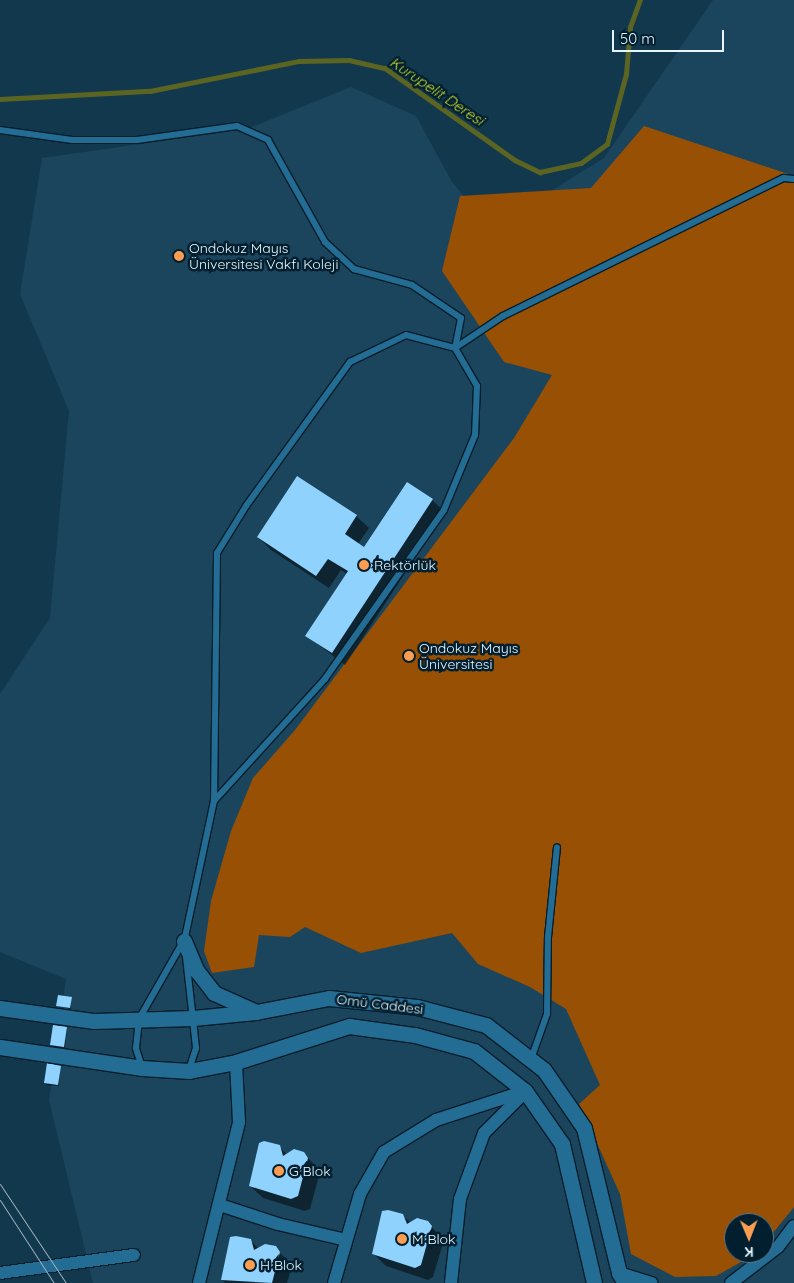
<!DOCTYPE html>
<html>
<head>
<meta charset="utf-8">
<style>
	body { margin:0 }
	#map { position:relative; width:794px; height:1283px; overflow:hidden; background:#12384e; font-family:Quicksand,sans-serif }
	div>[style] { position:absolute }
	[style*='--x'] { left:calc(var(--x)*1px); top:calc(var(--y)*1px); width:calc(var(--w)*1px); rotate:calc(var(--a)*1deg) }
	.built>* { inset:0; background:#1b455d }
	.forest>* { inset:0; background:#985005 }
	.shadow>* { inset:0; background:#0007 }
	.stream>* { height:4.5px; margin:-2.25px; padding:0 2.25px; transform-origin:2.25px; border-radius:2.25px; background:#5b6521 }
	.building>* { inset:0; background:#8ed2fd }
	.roads { filter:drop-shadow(1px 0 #081e2b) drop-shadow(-1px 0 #081e2b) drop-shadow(0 1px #081e2b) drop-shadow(0 -1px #081e2b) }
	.service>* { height:6px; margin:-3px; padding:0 3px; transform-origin:3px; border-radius:3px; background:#236d95 }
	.minor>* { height:12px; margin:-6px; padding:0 6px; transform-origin:6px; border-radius:6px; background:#236d95 }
	.tertiary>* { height:15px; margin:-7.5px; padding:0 7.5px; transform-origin:7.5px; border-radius:7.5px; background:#236d95 }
	.tram>* { height:1px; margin:-0.5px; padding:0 0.5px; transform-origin:0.5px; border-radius:0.5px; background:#9bb1bf }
	.dots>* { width:14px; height:14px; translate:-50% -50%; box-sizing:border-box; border:2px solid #011f2f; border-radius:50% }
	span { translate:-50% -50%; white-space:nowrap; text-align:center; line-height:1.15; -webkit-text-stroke:5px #011f2f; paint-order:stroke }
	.poi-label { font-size:14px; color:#e7f5fe }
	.left { translate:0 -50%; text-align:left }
	.street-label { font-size:14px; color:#e7f5fe }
	.water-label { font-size:15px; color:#c7dc32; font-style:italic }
	.north { position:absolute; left:724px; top:1213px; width:50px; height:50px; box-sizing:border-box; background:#011f2f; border:1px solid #5d7582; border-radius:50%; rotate:179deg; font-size:14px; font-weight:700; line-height:20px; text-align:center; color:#e7f5fe }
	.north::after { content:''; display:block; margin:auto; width:18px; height:22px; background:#fc9d52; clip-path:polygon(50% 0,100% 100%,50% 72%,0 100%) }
	.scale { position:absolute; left:612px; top:30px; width:112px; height:22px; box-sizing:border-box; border:2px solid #e7f5fe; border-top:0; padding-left:6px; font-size:15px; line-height:18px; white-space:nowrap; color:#e7f5fe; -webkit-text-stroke:4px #011f2f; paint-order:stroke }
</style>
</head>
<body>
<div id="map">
	<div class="built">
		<i style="clip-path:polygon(evenodd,713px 0,794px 0,794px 1283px,93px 1283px,49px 1100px,66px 979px,0 952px,0 694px,50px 618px,69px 411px,20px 294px,42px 158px,247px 129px,351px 87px,416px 116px,452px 182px,491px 228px,604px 158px,713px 0,734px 1223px,764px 1223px,764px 1253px,734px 1253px,734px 1223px)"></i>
	</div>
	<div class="forest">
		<i style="clip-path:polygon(644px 126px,794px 176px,794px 1207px,764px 1244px,764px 1223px,734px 1223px,734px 1253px,757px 1253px,716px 1276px,675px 1277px,631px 1254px,620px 1194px,579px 1104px,600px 1085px,566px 1009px,530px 987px,478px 964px,452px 933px,361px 953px,305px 927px,290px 937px,259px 935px,254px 967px,212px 973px,204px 951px,211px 901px,231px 831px,253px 778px,295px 730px,514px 438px,552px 375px,504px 362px,442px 271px,460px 196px,591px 188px)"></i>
	</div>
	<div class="shadow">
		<i style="clip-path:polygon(432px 500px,445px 512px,345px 665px,307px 636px,347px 574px,341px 570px,329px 588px,271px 550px,258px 537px,356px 516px,369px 528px,358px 544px,365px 548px)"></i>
		<i style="clip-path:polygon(71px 998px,71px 1009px,58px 1006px)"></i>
		<i style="clip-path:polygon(67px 1028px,65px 1048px,53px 1046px,52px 1044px)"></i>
		<i style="clip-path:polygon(60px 1067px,59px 1086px,47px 1085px,46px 1083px)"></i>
		<i style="clip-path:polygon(279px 1146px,287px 1155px,304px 1153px,320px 1172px,310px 1209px,305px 1211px,263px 1198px,250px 1186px)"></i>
		<i style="clip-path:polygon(402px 1215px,411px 1223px,427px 1222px,444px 1240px,433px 1277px,428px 1280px,386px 1266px,374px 1254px)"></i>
		<i style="clip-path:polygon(251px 1241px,259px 1249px,275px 1248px,288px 1261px,292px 1266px,287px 1283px,225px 1283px,222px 1280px)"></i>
	</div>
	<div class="stream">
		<i style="--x:0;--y:99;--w:150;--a:-3.1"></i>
		<i style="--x:150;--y:91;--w:152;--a:-11.4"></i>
		<i style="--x:299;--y:61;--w:50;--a:-1.1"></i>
		<i style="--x:349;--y:60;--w:37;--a:13"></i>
		<i style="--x:385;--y:68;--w:159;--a:35.3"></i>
		<i style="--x:515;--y:160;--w:28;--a:26"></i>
		<i style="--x:540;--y:172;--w:42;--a:-12.4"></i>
		<i style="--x:581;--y:163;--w:32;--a:-36"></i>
		<i style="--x:607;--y:144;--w:73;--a:-74.8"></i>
		<i style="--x:626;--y:74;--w:47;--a:-85.1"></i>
		<i style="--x:630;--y:27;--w:29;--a:-70"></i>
	</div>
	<div class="building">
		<i style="clip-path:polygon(297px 476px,357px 515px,345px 534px,364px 547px,407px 482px,433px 499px,332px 653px,305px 636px,348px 571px,328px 559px,316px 576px,257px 537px)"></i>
		<i style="clip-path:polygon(58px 995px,72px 997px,70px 1008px,56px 1006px)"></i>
		<i style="clip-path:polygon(53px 1025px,67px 1027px,64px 1047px,50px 1045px)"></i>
		<i style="clip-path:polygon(47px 1063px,61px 1066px,58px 1085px,44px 1083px)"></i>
		<i style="clip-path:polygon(264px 1141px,280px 1145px,283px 1156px,294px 1149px,304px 1152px,308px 1158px,298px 1196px,291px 1199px,249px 1186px,259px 1143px)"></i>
		<i style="clip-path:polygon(388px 1210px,403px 1214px,407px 1224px,417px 1218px,428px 1221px,432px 1226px,421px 1265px,415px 1268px,372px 1254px,382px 1211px)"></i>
		<i style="clip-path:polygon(236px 1236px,251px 1239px,254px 1250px,265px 1244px,276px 1246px,280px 1252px,272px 1283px,221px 1280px,230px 1237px)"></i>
	</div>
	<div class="roads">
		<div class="service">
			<i style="--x:0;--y:130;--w:73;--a:7.9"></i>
			<i style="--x:72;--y:140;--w:65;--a:0"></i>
			<i style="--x:137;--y:140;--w:101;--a:-8"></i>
			<i style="--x:237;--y:126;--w:34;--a:24"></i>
			<i style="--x:268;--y:140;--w:117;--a:60.8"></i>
			<i style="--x:325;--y:242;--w:40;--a:43"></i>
			<i style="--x:354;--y:269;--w:60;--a:15.4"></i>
			<i style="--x:412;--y:285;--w:59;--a:34"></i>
			<i style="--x:461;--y:318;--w:31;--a:101"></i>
			<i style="--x:455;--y:348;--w:58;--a:-33.7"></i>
			<i style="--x:503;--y:316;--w:313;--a:-26.2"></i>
			<i style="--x:784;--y:178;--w:10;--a:6"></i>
			<i style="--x:184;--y:942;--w:144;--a:-78"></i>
			<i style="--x:214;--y:801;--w:248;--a:-89.3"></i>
			<i style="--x:217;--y:553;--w:55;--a:-58.3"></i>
			<i style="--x:246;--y:506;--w:178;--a:-54.2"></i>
			<i style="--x:350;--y:362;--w:62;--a:-25.7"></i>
			<i style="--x:406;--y:335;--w:51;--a:14.9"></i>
			<i style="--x:455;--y:348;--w:44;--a:59.9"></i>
			<i style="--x:477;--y:386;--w:49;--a:92.3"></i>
			<i style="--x:475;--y:435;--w:81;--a:112.5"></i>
			<i style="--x:444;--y:510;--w:207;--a:125.2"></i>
			<i style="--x:325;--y:679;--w:165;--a:132.3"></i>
			<i style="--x:186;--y:957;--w:92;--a:83.7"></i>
			<i style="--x:196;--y:1048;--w:23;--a:108"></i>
			<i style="--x:531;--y:1059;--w:48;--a:-70.4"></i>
			<i style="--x:547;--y:1014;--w:77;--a:-89.3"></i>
			<i style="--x:548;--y:937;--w:90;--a:-84.3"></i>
			<i style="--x:142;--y:1067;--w:20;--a:-108"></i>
			<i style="--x:136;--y:1048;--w:29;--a:-84"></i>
			<i style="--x:139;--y:1019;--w:89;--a:-60.3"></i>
		</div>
		<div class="minor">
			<i style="--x:220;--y:1205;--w:61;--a:18.1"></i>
			<i style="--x:278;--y:1224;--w:70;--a:13.2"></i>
			<i style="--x:0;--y:1273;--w:135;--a:-7.7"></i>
			<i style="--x:619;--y:1273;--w:34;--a:17"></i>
			<i style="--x:199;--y:1283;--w:166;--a:-76"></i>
			<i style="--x:239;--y:1122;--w:60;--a:-92.9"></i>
			<i style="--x:334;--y:1283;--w:93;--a:-73.7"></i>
			<i style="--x:360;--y:1194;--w:48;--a:-60.3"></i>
			<i style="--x:384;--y:1152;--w:61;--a:-31.6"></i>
			<i style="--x:436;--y:1120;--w:94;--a:-18"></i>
			<i style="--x:451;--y:1283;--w:84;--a:-83.9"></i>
			<i style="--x:460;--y:1199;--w:70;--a:-70"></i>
			<i style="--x:484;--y:1133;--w:57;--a:-45"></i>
			<i style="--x:731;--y:1283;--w:59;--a:-37.5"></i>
			<i style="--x:778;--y:1247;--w:26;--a:-53"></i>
		</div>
		<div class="tertiary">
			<i style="--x:184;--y:941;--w:33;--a:67"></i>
			<i style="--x:197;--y:971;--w:28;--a:52"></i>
			<i style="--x:214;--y:993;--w:46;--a:24.3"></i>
			<i style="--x:0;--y:1008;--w:95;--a:7.9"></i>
			<i style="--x:94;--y:1021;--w:99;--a:-1.7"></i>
			<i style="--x:193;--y:1018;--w:63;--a:-5.4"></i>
			<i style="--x:256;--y:1012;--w:74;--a:-10.9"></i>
			<i style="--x:329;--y:998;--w:88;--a:5.8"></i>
			<i style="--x:417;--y:1007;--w:71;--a:14.6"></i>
			<i style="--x:486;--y:1025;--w:73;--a:37.8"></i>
			<i style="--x:544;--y:1070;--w:70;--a:55.4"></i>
			<i style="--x:584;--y:1128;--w:149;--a:76.4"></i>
			<i style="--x:619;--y:1273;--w:12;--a:59"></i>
			<i style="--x:0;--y:1047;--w:144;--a:8.4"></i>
			<i style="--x:142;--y:1068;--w:47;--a:3.7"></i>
			<i style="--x:189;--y:1071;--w:48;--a:-10.8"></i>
			<i style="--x:236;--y:1062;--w:119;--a:-17.7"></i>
			<i style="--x:349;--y:1026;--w:67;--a:7.8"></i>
			<i style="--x:415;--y:1035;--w:61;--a:15.2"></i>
			<i style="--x:474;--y:1051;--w:65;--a:38.1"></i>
			<i style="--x:525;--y:1091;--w:65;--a:55.1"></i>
			<i style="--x:562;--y:1144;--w:143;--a:77"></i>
		</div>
	</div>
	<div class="tram">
		<i style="--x:0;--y:1184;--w:119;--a:56.3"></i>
		<i style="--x:0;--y:1200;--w:99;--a:57"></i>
	</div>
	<div class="dots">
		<i style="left:179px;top:256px;background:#fc9d52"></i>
		<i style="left:364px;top:565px;background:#fc9d52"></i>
		<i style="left:409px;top:656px;background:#fc9d52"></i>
		<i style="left:279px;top:1171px;background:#fc9d52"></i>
		<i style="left:402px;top:1239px;background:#fc9d52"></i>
		<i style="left:250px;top:1265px;background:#fc9d52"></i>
	</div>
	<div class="poi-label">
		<span class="left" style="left:189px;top:256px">Ondokuz Mayıs<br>Üniversitesi Vakfı Koleji</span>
		<span class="left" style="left:374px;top:565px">Rektörlük</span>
		<span class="left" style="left:419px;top:656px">Ondokuz Mayıs<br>Üniversitesi</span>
		<span class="left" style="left:289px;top:1171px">G Blok</span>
		<span class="left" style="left:412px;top:1239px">M Blok</span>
		<span class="left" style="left:260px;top:1265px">H Blok</span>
	</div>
	<div class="street-label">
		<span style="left:380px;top:1004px;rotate:7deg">Omü Caddesi</span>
	</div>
	<div class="water-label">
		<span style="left:437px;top:91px;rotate:34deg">Kurupelit Deresi</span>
	</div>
	<div class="north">K</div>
	<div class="scale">50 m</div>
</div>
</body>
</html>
